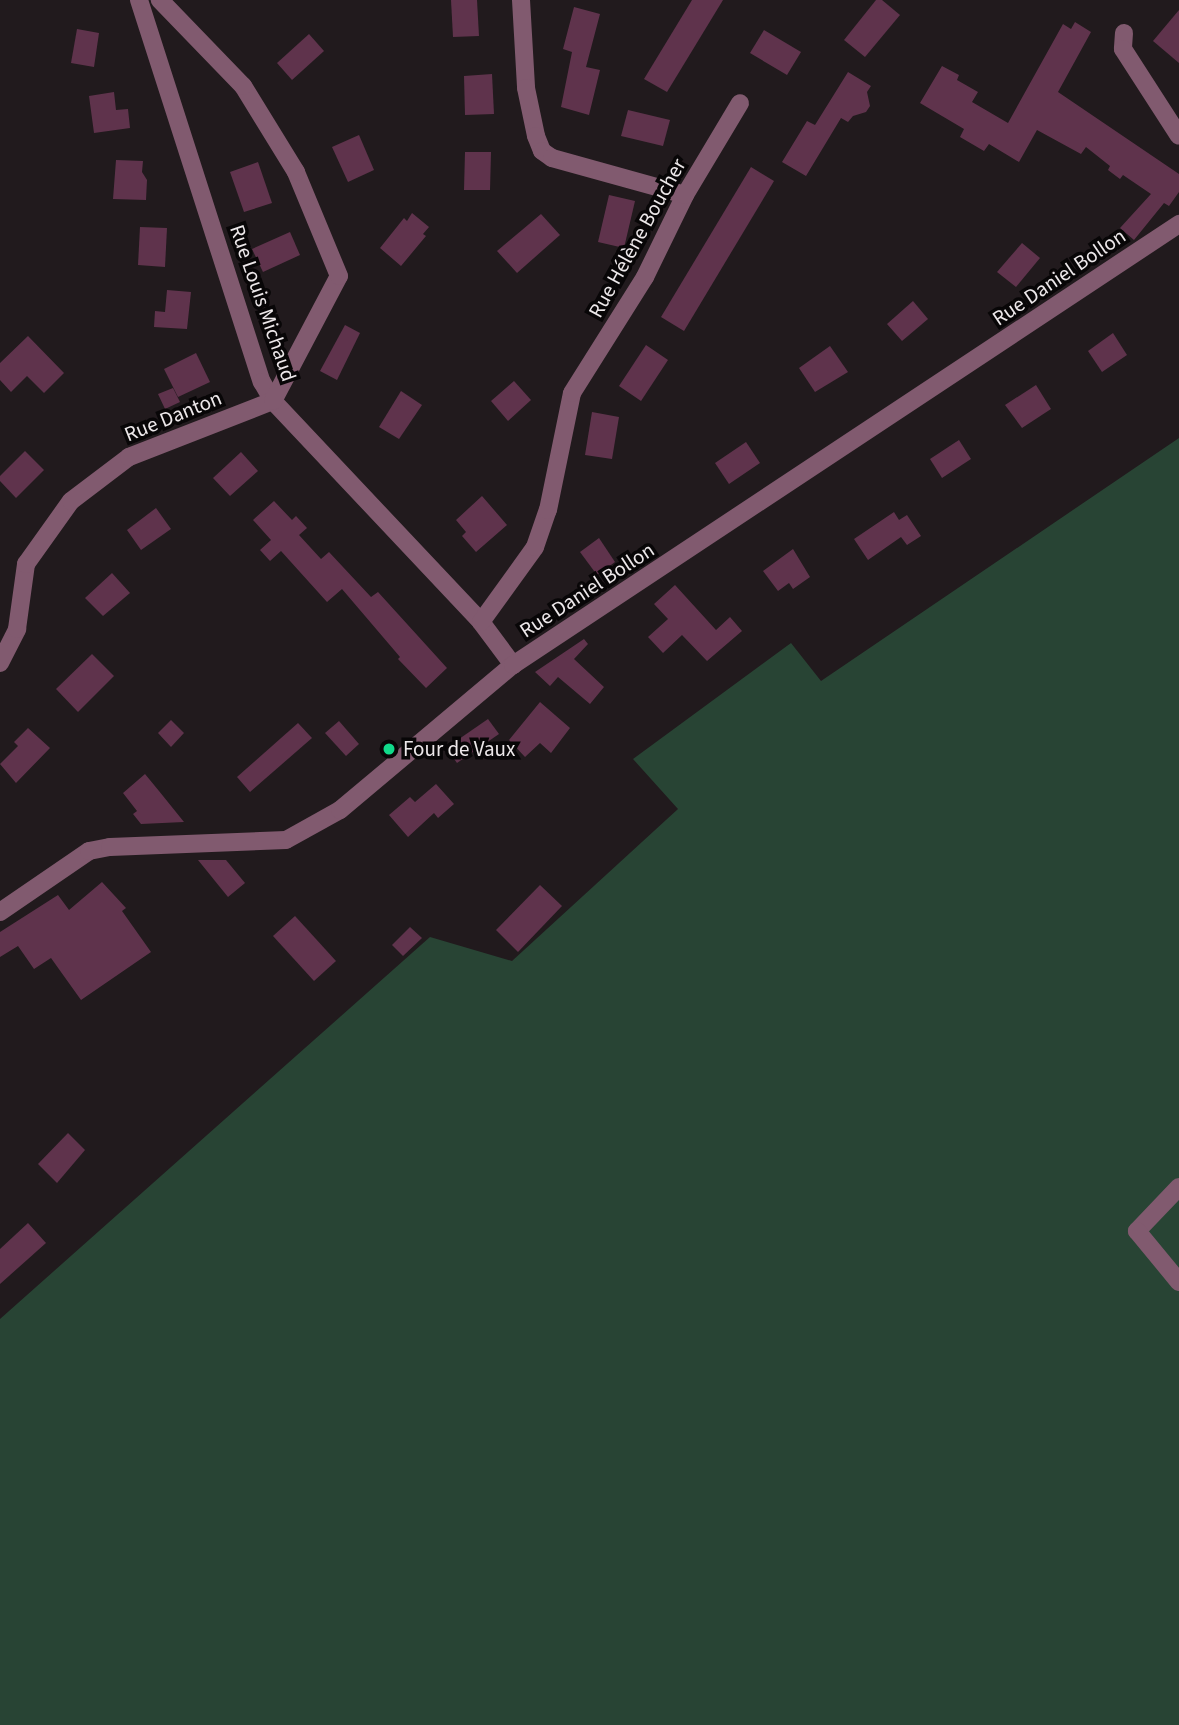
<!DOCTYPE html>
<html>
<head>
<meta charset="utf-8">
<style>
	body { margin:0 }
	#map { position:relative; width:1179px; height:1725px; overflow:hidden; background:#211a1d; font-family:"Source Sans 3",sans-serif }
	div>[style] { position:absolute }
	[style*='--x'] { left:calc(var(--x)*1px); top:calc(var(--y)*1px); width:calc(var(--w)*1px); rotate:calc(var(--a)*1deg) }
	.green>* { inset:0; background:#284434 }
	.building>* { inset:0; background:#5f334c }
	.minor>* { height:18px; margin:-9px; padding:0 9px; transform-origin:9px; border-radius:9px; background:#815a6f }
	.dots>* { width:19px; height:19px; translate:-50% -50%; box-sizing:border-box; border:4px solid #080607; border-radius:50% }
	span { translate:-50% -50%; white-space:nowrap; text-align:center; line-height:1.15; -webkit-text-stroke:7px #080607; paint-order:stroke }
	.street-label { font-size:21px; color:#ede8ea }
	.poi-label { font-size:21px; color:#ede8ea }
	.left { translate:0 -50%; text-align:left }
</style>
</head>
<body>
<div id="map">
	<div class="green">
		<i style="clip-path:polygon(1179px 438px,1179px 1725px,0 1725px,0 1319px,430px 937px,512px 961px,678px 809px,633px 759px,791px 643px,821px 681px)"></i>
	</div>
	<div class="building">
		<i style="clip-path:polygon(451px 0,477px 0,479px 36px,453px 37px)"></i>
		<i style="clip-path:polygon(692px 0,723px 0,667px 92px,644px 79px)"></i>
		<i style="clip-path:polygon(876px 0,882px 0,900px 15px,865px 57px,844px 40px)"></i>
		<i style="clip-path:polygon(574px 7px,600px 14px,586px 67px,600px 70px,589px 115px,561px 107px,572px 52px,563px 49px)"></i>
		<i style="clip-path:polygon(1179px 10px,1179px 63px,1153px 41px)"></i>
		<i style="clip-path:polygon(1075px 22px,1091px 32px,1058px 92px,1179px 174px,1179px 192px,1169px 206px,1164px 203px,1134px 240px,1120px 228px,1151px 194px,1123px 175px,1120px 179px,1108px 170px,1110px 166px,1086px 147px,1081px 154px,1037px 130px,1019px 162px,989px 144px,984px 151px,960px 137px,964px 129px,920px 103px,942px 66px,959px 75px,957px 80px,978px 92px,972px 102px,1008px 123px,1063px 24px,1071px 29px)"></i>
		<i style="clip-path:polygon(77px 29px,99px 33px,94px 67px,71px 63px)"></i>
		<i style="clip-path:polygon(764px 30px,801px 52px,787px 75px,750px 53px)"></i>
		<i style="clip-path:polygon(309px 34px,324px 51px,292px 80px,277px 63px)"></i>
		<i style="clip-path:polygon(848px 72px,871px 86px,867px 92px,870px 106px,866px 112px,853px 116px,848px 122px,841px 118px,806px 176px,782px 162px,807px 121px,815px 125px)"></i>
		<i style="clip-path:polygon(492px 74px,494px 114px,465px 115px,464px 76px)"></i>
		<i style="clip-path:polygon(114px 92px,116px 110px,128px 109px,130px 128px,94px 133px,89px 96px)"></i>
		<i style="clip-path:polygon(628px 110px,670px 120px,663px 146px,621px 136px)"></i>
		<i style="clip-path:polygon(359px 135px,374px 170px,348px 182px,332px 147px)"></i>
		<i style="clip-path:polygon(465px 152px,491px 152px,490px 190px,464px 190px)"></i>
		<i style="clip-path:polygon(116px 160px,143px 161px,142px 172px,147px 180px,146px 200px,113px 199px)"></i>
		<i style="clip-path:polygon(258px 162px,272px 203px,244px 212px,230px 172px)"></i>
		<i style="clip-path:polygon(751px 167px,774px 181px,684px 331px,661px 317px)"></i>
		<i style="clip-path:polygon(609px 195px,635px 201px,624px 248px,598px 242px)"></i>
		<i style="clip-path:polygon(412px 213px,429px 227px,423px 234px,426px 236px,401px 266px,380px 248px,404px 218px,407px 221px)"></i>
		<i style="clip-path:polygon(541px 214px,560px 235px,517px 273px,497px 251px)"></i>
		<i style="clip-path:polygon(140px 227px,167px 228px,165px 267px,138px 265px)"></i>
		<i style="clip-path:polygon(290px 232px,300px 255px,263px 272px,252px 249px)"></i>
		<i style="clip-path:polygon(1022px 243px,1040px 258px,1016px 287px,997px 272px)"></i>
		<i style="clip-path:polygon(167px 290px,191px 292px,187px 329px,154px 327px,155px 311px,165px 312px)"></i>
		<i style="clip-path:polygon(913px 301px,928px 319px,902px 341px,887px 324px)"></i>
		<i style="clip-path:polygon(345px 325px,360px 333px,337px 380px,320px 371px)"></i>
		<i style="clip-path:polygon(1113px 333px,1127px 355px,1102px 372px,1088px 351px)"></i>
		<i style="clip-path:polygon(28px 336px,64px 373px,44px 393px,27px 376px,11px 392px,0 380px,0 363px)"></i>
		<i style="clip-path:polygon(646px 345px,668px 360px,641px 401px,619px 386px)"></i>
		<i style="clip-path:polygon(830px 346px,848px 372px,815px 392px,799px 368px)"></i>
		<i style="clip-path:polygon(196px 353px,210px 382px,178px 397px,164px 369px)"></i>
		<i style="clip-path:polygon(514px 381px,531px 400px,508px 421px,491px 401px)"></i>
		<i style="clip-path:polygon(1036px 385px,1051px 409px,1022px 428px,1005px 405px)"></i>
		<i style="clip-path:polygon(173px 388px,180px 402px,165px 409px,158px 394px)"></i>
		<i style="clip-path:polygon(401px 391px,422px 405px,399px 439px,379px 427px)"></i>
		<i style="clip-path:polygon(592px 412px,619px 417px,612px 459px,585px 455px)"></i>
		<i style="clip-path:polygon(959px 440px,971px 459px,942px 478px,930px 459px)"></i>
		<i style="clip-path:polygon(746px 442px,760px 463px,729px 484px,715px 463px)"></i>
		<i style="clip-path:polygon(25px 451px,44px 470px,16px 498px,0 481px,0 476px)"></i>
		<i style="clip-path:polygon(241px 452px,258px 471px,230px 496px,213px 478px)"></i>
		<i style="clip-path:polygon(482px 496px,507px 525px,476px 552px,462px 536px,466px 532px,456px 520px)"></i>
		<i style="clip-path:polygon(274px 501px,292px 520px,296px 516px,307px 528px,299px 535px,321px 559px,329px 552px,371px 597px,378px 592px,447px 668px,426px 688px,398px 659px,400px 657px,342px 589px,327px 602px,281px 551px,270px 561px,260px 550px,271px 540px,253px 520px)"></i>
		<i style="clip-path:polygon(156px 508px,171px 529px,141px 550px,127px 530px)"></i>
		<i style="clip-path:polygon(894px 512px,899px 520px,907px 515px,921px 536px,907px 545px,901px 537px,868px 560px,854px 539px)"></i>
		<i style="clip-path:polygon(599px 538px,615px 562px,597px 575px,580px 552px)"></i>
		<i style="clip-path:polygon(793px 549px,810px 577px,793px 589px,789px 583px,778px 591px,763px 571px)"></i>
		<i style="clip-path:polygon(112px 573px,130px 593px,103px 616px,85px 598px)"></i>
		<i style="clip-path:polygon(675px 585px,716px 630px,730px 617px,742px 631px,707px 661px,682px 635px,663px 653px,648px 637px,668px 619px,654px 604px)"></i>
		<i style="clip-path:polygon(584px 639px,588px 644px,574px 659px,604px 687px,590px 704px,558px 677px,550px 686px,535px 672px)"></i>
		<i style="clip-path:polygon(92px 654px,114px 676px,78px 712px,56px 689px)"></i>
		<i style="clip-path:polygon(540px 702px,570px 728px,551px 753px,540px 743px,525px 757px,509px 740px)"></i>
		<i style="clip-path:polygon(488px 719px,499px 734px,457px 763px,446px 748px)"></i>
		<i style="clip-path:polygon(171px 720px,184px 733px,171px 747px,158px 733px)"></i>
		<i style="clip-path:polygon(339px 721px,359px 744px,346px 756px,325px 733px)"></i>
		<i style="clip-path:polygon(298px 723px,312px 738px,250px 792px,237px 777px)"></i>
		<i style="clip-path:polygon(28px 728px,50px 748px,16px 783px,0 764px,18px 746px,14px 742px)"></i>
		<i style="clip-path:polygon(145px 774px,159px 791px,184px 822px,141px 824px,133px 814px,137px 811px,123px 793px)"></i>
		<i style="clip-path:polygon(436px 784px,454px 804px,438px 818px,434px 813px,408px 837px,389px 815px,410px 797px,415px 802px)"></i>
		<i style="clip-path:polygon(198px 860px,226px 860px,245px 883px,228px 897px)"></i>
		<i style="clip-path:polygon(102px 882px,126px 908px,122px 911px,151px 952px,81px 1000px,51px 958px,34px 969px,18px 946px,0 957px,0 932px,58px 895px,69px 910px)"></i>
		<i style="clip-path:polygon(540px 885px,562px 906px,518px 952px,496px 930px)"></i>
		<i style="clip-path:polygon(295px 916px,336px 961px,314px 981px,273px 936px)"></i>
		<i style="clip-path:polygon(410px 927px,422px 938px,403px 956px,392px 945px)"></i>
		<i style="clip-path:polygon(68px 1133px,85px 1150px,57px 1183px,38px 1164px)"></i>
		<i style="clip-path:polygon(28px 1223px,46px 1243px,0 1284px,0 1249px)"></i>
	</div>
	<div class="minor">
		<i style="--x:139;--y:0;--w:401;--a:72.2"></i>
		<i style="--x:262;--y:382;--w:22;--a:60"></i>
		<i style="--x:273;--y:401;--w:303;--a:46.7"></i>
		<i style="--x:481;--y:622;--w:54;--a:53.3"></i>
		<i style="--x:521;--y:0;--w:88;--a:86.7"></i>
		<i style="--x:526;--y:88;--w:49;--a:78.2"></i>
		<i style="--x:536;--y:136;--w:16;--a:68"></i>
		<i style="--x:542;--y:151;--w:12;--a:35"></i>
		<i style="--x:552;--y:158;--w:138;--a:15.5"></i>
		<i style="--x:1124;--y:33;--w:16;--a:94"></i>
		<i style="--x:1123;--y:49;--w:103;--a:57.2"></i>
		<i style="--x:481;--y:622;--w:92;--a:-54.2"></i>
		<i style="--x:535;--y:547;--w:39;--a:-71"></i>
		<i style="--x:548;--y:510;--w:119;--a:-78.4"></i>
		<i style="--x:572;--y:393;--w:137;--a:-57.8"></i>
		<i style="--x:645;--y:277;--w:91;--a:-64"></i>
		<i style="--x:685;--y:195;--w:107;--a:-59.1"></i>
		<i style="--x:0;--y:663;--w:38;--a:-63"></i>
		<i style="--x:17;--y:629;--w:66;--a:-82.1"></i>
		<i style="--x:26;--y:564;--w:77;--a:-54.5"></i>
		<i style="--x:71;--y:501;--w:73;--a:-37.2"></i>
		<i style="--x:129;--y:457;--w:155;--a:-21.3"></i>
		<i style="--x:273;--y:401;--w:141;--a:-62.2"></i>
		<i style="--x:339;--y:276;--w:113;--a:-112.5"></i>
		<i style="--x:296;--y:172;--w:101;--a:-121.6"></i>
		<i style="--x:243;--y:86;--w:120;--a:-134"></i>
		<i style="--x:0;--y:912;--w:108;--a:-34.4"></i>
		<i style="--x:89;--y:851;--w:21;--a:-11"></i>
		<i style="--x:110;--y:847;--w:176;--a:-2.3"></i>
		<i style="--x:286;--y:840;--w:62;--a:-29.1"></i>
		<i style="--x:340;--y:810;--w:226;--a:-40"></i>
		<i style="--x:513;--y:665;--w:799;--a:-33.51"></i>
		<i style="--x:1179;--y:1187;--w:61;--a:133.7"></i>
		<i style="--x:1137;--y:1231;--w:66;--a:50.5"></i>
	</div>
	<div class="dots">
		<i style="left:389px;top:749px;background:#11d98a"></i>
	</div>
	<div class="street-label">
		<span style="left:637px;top:238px;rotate:-61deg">Rue Hélène Boucher</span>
		<span style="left:1059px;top:277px;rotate:-34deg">Rue Daniel Bollon</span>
		<span style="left:263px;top:303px;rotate:71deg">Rue Louis Michaud</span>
		<span style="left:173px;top:416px;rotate:-22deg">Rue Danton</span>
		<span style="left:587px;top:590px;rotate:-33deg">Rue Daniel Bollon</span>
	</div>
	<div class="poi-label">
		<span class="left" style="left:403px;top:749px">Four de Vaux</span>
	</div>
</div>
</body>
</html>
